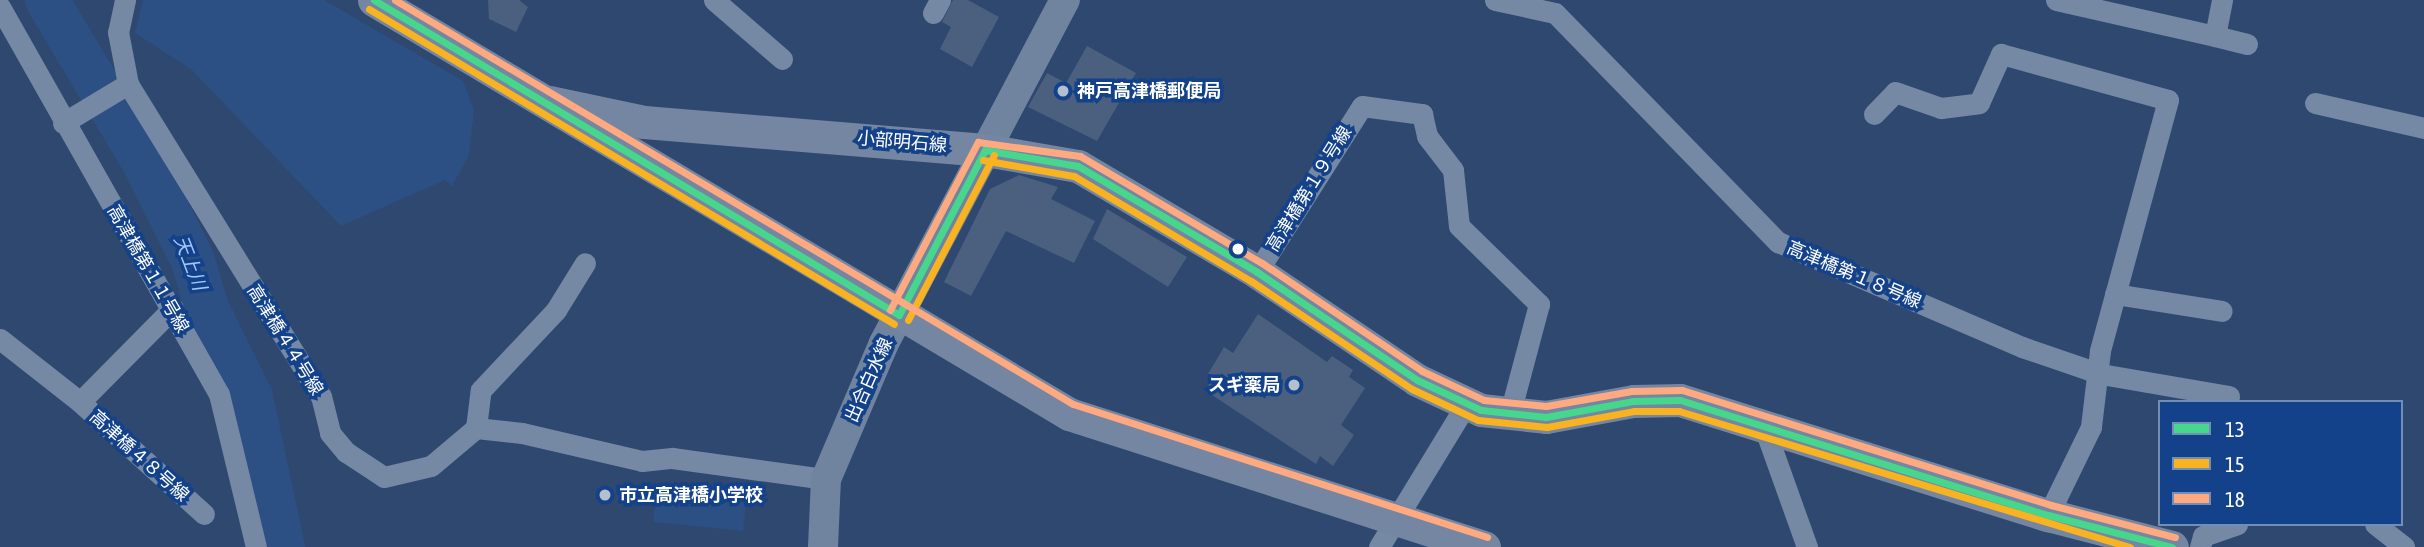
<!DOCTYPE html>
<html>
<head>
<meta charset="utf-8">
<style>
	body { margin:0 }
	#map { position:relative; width:2424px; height:547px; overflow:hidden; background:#2e486f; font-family:"Asap Condensed","Noto Sans JP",sans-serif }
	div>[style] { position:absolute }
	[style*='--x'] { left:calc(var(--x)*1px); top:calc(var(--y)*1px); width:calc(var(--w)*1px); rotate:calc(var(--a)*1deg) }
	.water>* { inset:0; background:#2d5084 }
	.river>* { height:44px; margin:-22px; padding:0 22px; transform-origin:22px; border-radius:22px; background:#2d5084 }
	.building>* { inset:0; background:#4b607f }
	.street>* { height:21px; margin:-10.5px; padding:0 10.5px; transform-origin:10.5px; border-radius:10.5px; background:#7588a4 }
	.secondary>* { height:30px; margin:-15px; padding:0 15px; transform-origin:15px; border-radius:15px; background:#70849f }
	.primary>* { height:33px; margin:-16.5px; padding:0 16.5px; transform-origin:16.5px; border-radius:16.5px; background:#7486a1 }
	.bus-1>* { height:7px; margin:-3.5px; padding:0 3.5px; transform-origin:3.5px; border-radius:3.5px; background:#46d78d }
	.bus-2>* { height:7px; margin:-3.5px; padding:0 3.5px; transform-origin:3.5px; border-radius:3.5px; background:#f9b220 }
	.bus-3>* { height:7px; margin:-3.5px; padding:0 3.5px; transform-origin:3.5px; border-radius:3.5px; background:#ffa980 }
	.dots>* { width:19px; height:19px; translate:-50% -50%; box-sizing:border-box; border:4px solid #13428a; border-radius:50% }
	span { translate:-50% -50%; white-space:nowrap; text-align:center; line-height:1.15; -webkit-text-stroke:7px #13428a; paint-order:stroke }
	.poi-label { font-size:18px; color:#fff; font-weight:700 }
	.left { translate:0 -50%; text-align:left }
	.right { translate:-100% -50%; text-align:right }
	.street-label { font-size:18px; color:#fff }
	.water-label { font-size:19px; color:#a5c8f8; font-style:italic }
	.legend { position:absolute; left:2158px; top:400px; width:245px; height:126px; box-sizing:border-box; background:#13428a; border:2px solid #718eb9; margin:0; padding:9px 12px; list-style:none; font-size:21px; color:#fff }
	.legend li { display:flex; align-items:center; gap:14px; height:35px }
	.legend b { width:35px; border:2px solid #718eb9 }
</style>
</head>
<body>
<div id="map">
	<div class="water">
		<i style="clip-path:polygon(143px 0,324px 0,463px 81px,474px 110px,469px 155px,452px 186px,445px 180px,341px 226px,192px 70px,135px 33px)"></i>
		<i style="clip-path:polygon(657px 483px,747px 493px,743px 531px,653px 522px)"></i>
	</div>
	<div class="river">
		<i style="--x:47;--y:0;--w:190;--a:59.2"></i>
		<i style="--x:144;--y:163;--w:110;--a:63.4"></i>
		<i style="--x:193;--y:261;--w:49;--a:73.4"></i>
		<i style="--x:207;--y:308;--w:99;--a:63.7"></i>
		<i style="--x:251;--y:397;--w:153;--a:78"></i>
	</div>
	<div class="building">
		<i style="clip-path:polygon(488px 0,519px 0,528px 7px,516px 32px,489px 19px)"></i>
		<i style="clip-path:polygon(953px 0,968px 0,999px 17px,972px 67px,940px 49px,951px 27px,942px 22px)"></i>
		<i style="clip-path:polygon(1087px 46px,1136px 73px,1097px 141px,1028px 107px,1047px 73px,1066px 83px)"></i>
		<i style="clip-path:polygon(1019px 175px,1058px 187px,1051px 199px,1095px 221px,1074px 263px,1006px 231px,971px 296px,944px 282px,990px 189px)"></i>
		<i style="clip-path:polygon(1107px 209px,1187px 257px,1168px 287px,1093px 239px)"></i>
		<i style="clip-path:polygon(1258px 314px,1327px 362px,1332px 356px,1353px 370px,1349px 377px,1365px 388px,1341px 425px,1354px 435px,1333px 466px,1320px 456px,1316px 464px,1209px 393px,1208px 374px,1224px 347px,1233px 353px)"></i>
	</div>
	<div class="street">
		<i style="--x:125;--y:0;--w:33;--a:102"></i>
		<i style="--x:118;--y:32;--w:53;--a:79.1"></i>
		<i style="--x:128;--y:84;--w:367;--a:58.3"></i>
		<i style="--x:321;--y:396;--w:38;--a:76"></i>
		<i style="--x:330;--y:433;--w:25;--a:50"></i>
		<i style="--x:346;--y:452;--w:45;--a:33.3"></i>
		<i style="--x:384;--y:477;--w:48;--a:-13.2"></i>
		<i style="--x:431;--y:466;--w:59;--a:-40.2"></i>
		<i style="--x:476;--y:428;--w:46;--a:6.2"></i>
		<i style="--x:522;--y:433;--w:123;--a:13.1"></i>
		<i style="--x:642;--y:461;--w:30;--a:-6"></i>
		<i style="--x:672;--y:458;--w:155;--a:7.8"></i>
		<i style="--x:714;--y:0;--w:90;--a:40.9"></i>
		<i style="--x:1495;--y:0;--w:61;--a:12.2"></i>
		<i style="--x:1555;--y:13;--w:320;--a:45.8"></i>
		<i style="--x:1778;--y:242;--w:266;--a:23.3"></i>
		<i style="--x:2022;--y:347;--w:83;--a:18.9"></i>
		<i style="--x:2101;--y:374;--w:130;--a:9.8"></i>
		<i style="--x:2056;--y:0;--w:163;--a:12.8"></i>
		<i style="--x:2215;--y:36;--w:37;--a:-79"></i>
		<i style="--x:0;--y:7;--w:445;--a:60.5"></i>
		<i style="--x:219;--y:394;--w:157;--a:76.4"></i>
		<i style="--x:933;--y:13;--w:15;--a:-62"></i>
		<i style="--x:2215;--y:36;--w:33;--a:14"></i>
		<i style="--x:2315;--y:103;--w:112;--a:12.9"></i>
		<i style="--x:1874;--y:114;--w:30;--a:-46"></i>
		<i style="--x:1895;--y:92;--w:49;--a:19.2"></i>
		<i style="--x:1941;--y:108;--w:38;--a:-7"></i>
		<i style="--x:1979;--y:103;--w:54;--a:-65.8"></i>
		<i style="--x:2001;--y:54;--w:173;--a:15.4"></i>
		<i style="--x:2168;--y:100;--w:260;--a:105.2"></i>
		<i style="--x:2100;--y:351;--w:77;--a:96.8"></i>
		<i style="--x:2091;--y:427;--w:98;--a:116"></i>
		<i style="--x:63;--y:123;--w:76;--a:-31"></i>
		<i style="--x:1257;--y:272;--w:196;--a:-57.7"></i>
		<i style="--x:1362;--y:106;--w:61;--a:7.6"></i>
		<i style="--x:1422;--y:114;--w:23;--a:77"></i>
		<i style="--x:1427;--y:136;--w:43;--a:52.6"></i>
		<i style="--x:1453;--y:170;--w:56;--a:83.9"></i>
		<i style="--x:1459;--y:226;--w:112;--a:44.3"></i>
		<i style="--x:1539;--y:304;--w:113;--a:104.9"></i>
		<i style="--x:2115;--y:294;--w:108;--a:9"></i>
		<i style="--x:173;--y:308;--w:132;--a:134.7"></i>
		<i style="--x:80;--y:402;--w:167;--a:42.1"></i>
		<i style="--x:0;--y:339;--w:102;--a:38.2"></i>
		<i style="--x:1763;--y:424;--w:131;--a:70.3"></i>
		<i style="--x:476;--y:428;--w:38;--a:-83"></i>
		<i style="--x:481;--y:390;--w:110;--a:-46.8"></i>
		<i style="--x:556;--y:310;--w:55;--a:-58.3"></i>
		<i style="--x:2375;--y:524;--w:37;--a:38"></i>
		<i style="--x:1379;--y:547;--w:169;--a:-58.6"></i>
		<i style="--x:2200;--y:547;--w:11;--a:-75"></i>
		<i style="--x:2203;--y:536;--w:36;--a:-19"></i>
	</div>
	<div class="secondary">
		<i style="--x:823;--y:547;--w:68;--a:-87.5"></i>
		<i style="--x:826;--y:479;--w:148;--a:-66.9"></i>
		<i style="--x:884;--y:343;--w:388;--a:-62.2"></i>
	</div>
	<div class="primary">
		<i style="--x:374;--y:0;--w:809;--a:30.78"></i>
		<i style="--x:1069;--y:414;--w:436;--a:17.8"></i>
		<i style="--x:549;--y:102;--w:97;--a:11.9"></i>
		<i style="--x:644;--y:122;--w:342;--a:4.7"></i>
		<i style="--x:985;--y:150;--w:94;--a:9.8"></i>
		<i style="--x:1078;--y:166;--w:208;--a:30.6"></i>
		<i style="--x:1257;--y:272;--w:193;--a:34"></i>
		<i style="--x:1417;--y:380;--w:71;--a:25.1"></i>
		<i style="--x:1481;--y:410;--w:65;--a:6.1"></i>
		<i style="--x:1546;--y:417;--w:88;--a:-10.4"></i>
		<i style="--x:1633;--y:401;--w:47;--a:-1.2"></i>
		<i style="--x:1680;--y:400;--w:386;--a:17.4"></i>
		<i style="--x:2048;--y:515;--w:128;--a:14.5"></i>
	</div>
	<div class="bus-1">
		<i style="--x:374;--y:0;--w:612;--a:30.96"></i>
		<i style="--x:985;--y:150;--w:94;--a:9.8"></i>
		<i style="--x:1078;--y:166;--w:208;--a:30.6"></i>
		<i style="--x:1257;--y:272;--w:193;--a:34"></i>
		<i style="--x:1417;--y:380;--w:71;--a:25.1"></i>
		<i style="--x:1481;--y:410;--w:65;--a:6.1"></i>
		<i style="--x:1546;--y:417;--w:88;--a:-10.4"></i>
		<i style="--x:1633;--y:401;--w:47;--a:-1.2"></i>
		<i style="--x:1680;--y:400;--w:386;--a:17.4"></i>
		<i style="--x:2048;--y:515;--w:128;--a:14.5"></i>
		<i style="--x:899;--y:315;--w:186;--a:-62.5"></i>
	</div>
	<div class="bus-2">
		<i style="--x:369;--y:9;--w:612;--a:30.96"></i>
		<i style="--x:983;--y:160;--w:92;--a:10"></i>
		<i style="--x:1074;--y:176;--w:206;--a:30.7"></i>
		<i style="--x:1251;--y:281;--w:194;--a:33.9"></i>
		<i style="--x:1412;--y:389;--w:73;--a:25.2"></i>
		<i style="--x:1478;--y:420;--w:69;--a:5.8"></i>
		<i style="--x:1547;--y:427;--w:88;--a:-10.4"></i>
		<i style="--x:1634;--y:411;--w:45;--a:0"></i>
		<i style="--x:1679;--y:411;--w:471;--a:16.8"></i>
		<i style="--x:908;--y:320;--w:186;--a:-62.5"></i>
	</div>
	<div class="bus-3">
		<i style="--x:395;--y:0;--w:789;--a:30.79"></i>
		<i style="--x:1073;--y:404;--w:435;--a:17.8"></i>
		<i style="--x:890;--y:310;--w:190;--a:-62.4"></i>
		<i style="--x:978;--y:142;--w:103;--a:7.8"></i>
		<i style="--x:1080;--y:156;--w:211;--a:30.5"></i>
		<i style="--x:1262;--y:263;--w:193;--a:34"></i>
		<i style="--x:1422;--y:371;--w:68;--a:25.1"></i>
		<i style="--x:1484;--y:400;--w:62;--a:5.5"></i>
		<i style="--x:1546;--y:406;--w:87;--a:-9.9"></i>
		<i style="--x:1632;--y:391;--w:50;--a:-1.1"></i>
		<i style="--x:1682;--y:390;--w:387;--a:17.3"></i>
		<i style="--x:2051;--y:505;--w:128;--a:14.5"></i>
	</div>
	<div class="dots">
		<i style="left:1063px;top:91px;background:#b6bfcd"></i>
		<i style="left:1238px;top:249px;background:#fff"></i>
		<i style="left:1294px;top:385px;background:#b6bfcd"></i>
		<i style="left:605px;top:495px;background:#b6bfcd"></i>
	</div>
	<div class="poi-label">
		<span class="left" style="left:1077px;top:91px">神戸高津橋郵便局</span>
		<span class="right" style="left:1280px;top:385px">スギ薬局</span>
		<span class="left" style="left:619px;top:495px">市立高津橋小学校</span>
	</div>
	<div class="street-label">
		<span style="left:902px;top:142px;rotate:5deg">小部明石線</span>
		<span style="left:1309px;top:189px;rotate:-58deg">高津橋第１９号線</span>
		<span style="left:148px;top:269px;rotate:60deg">高津橋第１１号線</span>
		<span style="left:1854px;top:275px;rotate:23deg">高津橋第１８号線</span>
		<span style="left:285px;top:340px;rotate:58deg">高津橋４４号線</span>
		<span style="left:869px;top:380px;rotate:-66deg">出合白水線</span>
		<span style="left:139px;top:456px;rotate:42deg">高津橋４８号線</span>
	</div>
	<div class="water-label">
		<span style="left:190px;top:263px;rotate:69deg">天上川</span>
	</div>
	<ul class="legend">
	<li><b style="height:9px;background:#46d78d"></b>13</li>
	<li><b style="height:9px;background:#f9b220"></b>15</li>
	<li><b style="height:9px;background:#ffa980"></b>18</li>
	</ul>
</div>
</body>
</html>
